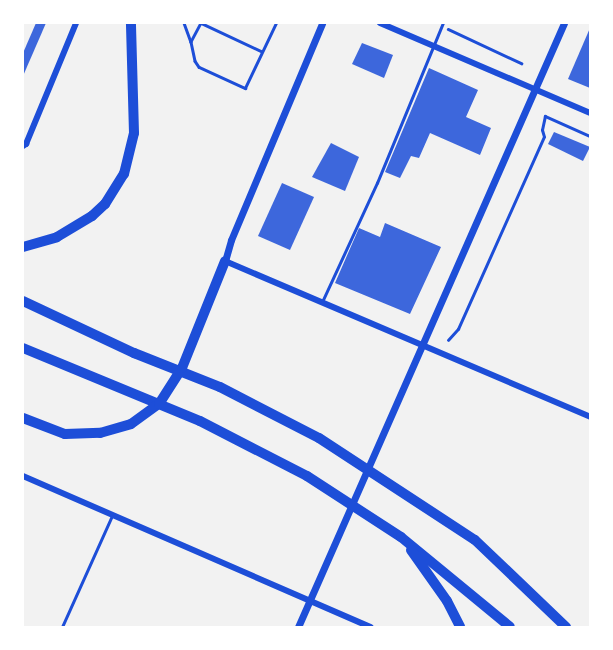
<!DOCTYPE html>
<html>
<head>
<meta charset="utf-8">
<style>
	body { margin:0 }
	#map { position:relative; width:613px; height:650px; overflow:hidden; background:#f2f2f2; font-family:Manrope,sans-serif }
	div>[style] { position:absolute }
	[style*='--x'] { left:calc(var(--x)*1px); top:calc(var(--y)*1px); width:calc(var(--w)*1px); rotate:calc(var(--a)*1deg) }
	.building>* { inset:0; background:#3d67dc }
	.path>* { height:2.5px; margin:-1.25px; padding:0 1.25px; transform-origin:1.25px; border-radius:1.25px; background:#1d4ed8 }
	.service>* { height:2.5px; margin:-1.25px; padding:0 1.25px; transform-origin:1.25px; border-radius:1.25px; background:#1d4ed8 }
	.minor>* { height:6px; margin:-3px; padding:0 3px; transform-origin:3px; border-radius:3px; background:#1d4ed8 }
	.tertiary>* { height:7px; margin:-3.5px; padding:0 3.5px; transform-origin:3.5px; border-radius:3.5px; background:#1d4ed8 }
	.motorway>* { height:10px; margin:-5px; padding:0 5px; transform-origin:5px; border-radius:5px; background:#1d4ed8 }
	span { translate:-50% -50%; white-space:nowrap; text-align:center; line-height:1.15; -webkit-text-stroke:7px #fff; paint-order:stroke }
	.frame { position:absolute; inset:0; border:24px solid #fff; pointer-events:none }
</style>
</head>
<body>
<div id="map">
	<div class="building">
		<i style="clip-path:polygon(36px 23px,46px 23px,23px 76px,23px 53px)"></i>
		<i style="clip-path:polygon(590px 28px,590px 88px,568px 79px)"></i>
		<i style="clip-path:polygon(362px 43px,393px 55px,384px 78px,352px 64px)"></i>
		<i style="clip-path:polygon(429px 68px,478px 90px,466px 117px,491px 128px,480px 155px,430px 133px,419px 158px,411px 156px,400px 178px,385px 172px)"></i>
		<i style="clip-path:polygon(554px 132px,590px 147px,583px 161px,548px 144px)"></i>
		<i style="clip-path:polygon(331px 143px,359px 157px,345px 191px,312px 177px)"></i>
		<i style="clip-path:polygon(282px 183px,314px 197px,290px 250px,258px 236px)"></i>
		<i style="clip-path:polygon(385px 223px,441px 247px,410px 314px,335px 283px,359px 228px,380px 237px)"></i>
	</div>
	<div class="path">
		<i style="--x:448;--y:29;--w:81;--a:25"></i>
		<i style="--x:448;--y:340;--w:15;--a:-48"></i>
		<i style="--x:458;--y:329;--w:210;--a:-65.9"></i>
		<i style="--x:544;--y:137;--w:7;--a:-106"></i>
		<i style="--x:542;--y:130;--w:14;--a:-78"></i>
		<i style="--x:545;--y:116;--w:49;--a:24"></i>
	</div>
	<div class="service">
		<i style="--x:184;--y:23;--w:20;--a:70"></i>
		<i style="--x:201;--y:23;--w:21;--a:118"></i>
		<i style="--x:191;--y:42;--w:19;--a:78"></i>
		<i style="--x:195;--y:61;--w:7;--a:56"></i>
		<i style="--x:199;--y:67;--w:51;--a:24.5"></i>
		<i style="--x:245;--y:88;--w:72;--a:-64.5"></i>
		<i style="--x:201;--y:23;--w:66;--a:25"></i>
		<i style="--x:322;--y:302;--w:131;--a:-65.2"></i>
		<i style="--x:377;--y:183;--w:173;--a:-67.6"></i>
		<i style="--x:62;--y:627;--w:122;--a:-65.8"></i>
	</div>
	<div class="minor">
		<i style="--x:380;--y:23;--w:228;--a:23.2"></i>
		<i style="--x:23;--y:146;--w:4;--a:-34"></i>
		<i style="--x:26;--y:144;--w:131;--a:-67.5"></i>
		<i style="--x:225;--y:261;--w:397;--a:23.1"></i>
		<i style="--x:23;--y:476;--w:379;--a:23.5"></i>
	</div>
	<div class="tertiary">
		<i style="--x:225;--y:261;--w:22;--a:-74"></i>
		<i style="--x:231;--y:240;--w:235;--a:-67.2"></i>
		<i style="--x:298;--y:627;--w:660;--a:-66.23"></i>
	</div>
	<div class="motorway">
		<i style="--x:23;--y:247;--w:35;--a:-16"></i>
		<i style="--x:57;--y:237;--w:41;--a:-31"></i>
		<i style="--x:92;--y:216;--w:18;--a:-43"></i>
		<i style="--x:105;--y:204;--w:36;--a:-58"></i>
		<i style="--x:124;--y:174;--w:42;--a:-76.3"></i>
		<i style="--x:134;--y:133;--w:110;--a:-91.6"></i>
		<i style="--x:23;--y:301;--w:123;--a:25.1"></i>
		<i style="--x:134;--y:353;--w:92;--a:21.6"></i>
		<i style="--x:220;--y:387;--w:111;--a:27.3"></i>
		<i style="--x:319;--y:438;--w:186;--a:33.2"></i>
		<i style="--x:475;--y:540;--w:126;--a:43.7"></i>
		<i style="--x:23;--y:348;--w:191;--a:22.4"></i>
		<i style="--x:200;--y:421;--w:120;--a:27.2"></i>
		<i style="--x:307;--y:476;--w:112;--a:33"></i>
		<i style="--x:401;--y:537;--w:141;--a:39.5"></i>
		<i style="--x:23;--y:418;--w:45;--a:20.9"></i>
		<i style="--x:65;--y:434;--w:35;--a:-2"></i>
		<i style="--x:100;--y:433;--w:32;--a:-16"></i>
		<i style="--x:131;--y:424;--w:34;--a:-36"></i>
		<i style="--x:159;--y:404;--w:43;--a:-57.4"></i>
		<i style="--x:182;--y:368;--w:115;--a:-68.1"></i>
		<i style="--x:411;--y:550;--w:62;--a:54.8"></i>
		<i style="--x:447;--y:601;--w:29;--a:63"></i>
	</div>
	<div class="frame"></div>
</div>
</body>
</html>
